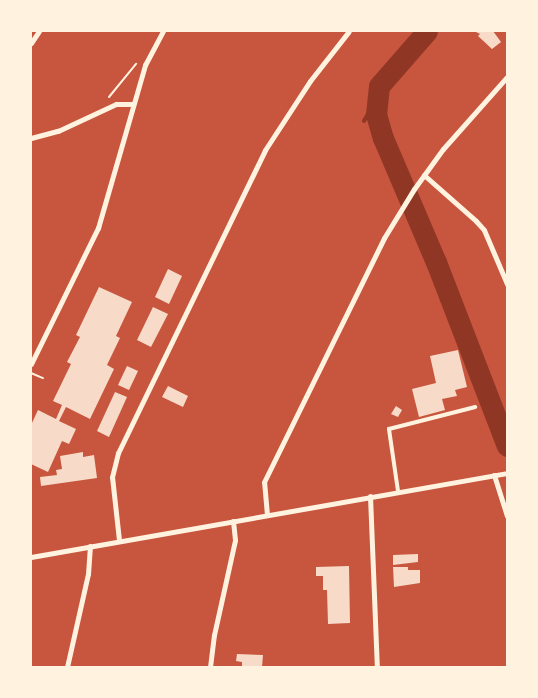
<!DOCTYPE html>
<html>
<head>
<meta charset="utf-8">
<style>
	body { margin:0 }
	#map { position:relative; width:538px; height:698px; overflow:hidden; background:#c8553d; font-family:"Roboto Serif",serif }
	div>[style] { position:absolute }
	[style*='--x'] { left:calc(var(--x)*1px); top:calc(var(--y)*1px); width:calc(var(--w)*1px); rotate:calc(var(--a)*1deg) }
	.stream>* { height:4px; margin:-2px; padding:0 2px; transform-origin:2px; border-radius:2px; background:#8f3625 }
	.river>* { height:21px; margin:-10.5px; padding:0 10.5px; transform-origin:10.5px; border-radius:10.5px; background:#8f3625 }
	.building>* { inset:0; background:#f7dbc8 }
	.path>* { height:2px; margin:-1px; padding:0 1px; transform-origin:1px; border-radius:1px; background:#fff3e0 }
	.service>* { height:4px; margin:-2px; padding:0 2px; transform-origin:2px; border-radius:2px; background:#fff3e0 }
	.minor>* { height:5px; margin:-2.5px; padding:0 2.5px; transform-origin:2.5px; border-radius:2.5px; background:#fff3e0 }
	span { translate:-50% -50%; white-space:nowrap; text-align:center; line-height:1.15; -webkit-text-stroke:4px #fff3e0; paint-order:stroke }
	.frame { position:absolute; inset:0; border:32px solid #fff3e0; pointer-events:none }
</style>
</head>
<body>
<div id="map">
	<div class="stream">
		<i style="--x:364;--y:121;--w:25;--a:-61"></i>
	</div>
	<div class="river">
		<i style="--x:427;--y:31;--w:73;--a:131.1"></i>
		<i style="--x:379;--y:86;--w:28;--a:96"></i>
		<i style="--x:376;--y:114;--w:25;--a:74"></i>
		<i style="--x:383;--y:138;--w:135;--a:66.9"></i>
		<i style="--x:436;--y:262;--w:197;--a:68.9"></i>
	</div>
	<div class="building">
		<i style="clip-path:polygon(474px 31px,493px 31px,501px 42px,492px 49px,478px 36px,480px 34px)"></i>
		<i style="clip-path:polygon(168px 269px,182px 276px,169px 304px,155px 297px)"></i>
		<i style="clip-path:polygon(99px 287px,132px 302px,116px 336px,120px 338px,107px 365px,114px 369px,90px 419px,66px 407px,59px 421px,76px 429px,69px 444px,62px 441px,48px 472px,31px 464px,31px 425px,38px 410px,56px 419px,62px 405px,53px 401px,71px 364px,67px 362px,80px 337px,76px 335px)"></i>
		<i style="clip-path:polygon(153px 307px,168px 314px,151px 347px,137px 340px)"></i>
		<i style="clip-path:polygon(458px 350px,467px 387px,455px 390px,457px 396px,442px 399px,445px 410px,419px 417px,412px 389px,436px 383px,430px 356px)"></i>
		<i style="clip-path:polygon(127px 366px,138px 371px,129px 390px,118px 385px)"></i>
		<i style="clip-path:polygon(168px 386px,188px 396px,183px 407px,162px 397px)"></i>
		<i style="clip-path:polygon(115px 392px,127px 397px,109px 437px,97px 431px)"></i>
		<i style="clip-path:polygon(396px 406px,402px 410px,398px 417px,391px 414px)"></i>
		<i style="clip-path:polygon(83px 452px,83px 457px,94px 455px,97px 478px,41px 486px,40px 477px,57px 475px,56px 470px,62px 469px,60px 456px)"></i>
		<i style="clip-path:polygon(418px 554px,418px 562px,393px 565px,393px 555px)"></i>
		<i style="clip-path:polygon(349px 566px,350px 623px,328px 624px,327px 590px,323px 590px,323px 576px,316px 576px,316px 567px)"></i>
		<i style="clip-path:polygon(393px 567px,408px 567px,408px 570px,420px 570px,420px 583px,394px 587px)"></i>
		<i style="clip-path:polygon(237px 654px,263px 655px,262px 667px,242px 667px,242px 662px,236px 661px)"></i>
	</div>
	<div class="path">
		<i style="--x:109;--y:97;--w:43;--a:-50.7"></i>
		<i style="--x:31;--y:373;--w:13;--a:23"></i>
	</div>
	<div class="service">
		<i style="--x:398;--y:491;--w:63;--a:-98.3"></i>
		<i style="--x:389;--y:429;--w:89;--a:-14.3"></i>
	</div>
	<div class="minor">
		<i style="--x:31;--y:43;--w:14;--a:-56"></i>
		<i style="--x:31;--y:138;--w:28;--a:-15"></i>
		<i style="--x:58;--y:131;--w:64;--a:-25"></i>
		<i style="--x:116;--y:104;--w:16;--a:0"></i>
		<i style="--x:424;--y:175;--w:69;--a:41.5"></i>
		<i style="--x:476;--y:221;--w:12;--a:48"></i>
		<i style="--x:484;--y:230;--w:59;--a:66.9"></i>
		<i style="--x:31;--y:364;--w:152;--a:-63.8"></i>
		<i style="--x:98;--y:228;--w:170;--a:-73.9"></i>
		<i style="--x:145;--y:65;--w:38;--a:-62"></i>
		<i style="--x:494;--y:475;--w:43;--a:72.4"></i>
		<i style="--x:370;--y:496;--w:171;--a:87.7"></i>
		<i style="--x:267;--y:515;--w:33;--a:-95"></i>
		<i style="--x:264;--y:482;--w:272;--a:-63.8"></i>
		<i style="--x:384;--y:238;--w:57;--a:-58.5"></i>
		<i style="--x:414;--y:189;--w:49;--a:-54.1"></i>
		<i style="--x:443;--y:149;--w:96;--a:-48.4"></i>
		<i style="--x:119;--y:540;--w:63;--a:-96.3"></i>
		<i style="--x:112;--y:477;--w:25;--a:-76"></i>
		<i style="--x:118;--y:453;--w:337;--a:-64.1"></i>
		<i style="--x:265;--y:150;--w:82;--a:-56.9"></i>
		<i style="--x:310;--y:81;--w:63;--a:-52"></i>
		<i style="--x:31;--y:557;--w:483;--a:-10"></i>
		<i style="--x:67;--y:667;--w:95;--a:-77.3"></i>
		<i style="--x:88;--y:574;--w:28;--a:-86"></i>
		<i style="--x:210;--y:667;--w:32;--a:-83"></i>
		<i style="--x:214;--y:635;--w:97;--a:-77.5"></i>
		<i style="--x:235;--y:540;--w:19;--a:-96"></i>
	</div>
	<div class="frame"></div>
</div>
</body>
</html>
